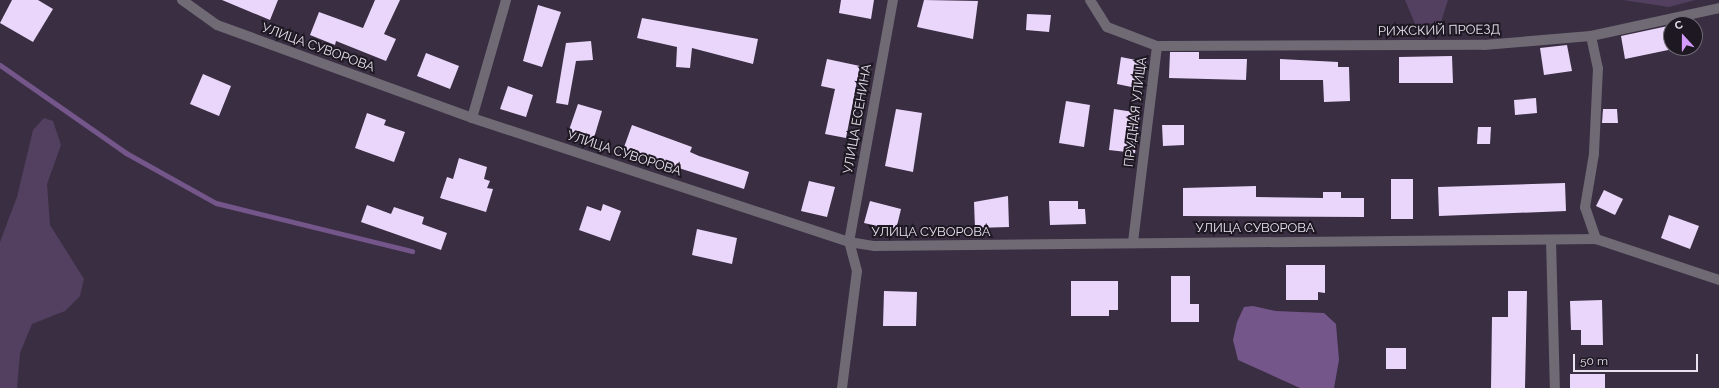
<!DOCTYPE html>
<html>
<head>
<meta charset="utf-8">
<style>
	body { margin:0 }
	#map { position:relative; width:1719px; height:388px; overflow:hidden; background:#392e42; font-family:Raleway,sans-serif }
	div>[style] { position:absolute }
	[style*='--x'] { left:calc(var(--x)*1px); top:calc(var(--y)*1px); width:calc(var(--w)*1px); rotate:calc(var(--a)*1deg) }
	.green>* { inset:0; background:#534061 }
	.water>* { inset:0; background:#75568b }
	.stream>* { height:5px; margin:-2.5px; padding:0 2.5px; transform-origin:2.5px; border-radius:2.5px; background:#75568b }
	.building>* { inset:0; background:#ead6fb }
	.minor>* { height:10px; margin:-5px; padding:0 5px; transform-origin:5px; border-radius:5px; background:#6f6a74 }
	span { translate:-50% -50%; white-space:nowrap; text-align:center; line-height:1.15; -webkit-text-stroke:4px #1e1822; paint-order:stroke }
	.street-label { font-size:13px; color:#e9e2ef }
	.north { position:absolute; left:1663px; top:16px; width:40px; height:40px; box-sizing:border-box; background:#1e1822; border:1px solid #6f6974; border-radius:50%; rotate:339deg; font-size:11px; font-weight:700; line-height:16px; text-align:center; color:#e9e2ef }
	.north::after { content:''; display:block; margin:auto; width:14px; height:18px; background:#d39cfc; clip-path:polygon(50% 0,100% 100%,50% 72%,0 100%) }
	.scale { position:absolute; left:1573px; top:354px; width:125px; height:18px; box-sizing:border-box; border:2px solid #e9e2ef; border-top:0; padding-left:5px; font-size:12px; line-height:14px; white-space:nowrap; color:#e9e2ef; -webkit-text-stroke:3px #1e1822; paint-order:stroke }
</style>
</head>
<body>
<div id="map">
	<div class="green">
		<i style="clip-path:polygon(1405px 0,1448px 0,1441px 22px,1416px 26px)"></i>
		<i style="clip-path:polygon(1623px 0,1695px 0,1669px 7px)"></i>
		<i style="clip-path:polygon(44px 118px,53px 121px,61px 145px,47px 184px,50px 225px,84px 279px,80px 296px,65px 311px,32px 324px,20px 353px,17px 388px,0 388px,0 242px,17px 197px,33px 130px)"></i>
	</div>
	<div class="water">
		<i style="clip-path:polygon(1253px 306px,1276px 311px,1324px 313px,1336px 324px,1339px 360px,1334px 388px,1300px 388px,1238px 360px,1233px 340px,1237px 322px,1244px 307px)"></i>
	</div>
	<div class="stream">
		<i style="--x:0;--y:65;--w:154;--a:34.9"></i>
		<i style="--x:126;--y:153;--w:103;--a:29.1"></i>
		<i style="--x:216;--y:203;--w:202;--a:13.8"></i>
	</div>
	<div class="building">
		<i style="clip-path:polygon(12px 0,38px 0,53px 9px,33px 42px,0 23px)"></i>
		<i style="clip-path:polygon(222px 0,278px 0,270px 20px)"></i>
		<i style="clip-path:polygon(375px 0,400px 0,384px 34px,396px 39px,386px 61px,336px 41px,335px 45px,310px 35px,319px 12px,363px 28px)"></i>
		<i style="clip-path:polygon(841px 0,874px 0,871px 19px,839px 13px)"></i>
		<i style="clip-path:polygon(924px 0,978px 1px,973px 39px,917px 27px)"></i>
		<i style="clip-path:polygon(538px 5px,561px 12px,542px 67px,523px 61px)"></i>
		<i style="clip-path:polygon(1027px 14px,1051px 15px,1049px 32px,1026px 30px)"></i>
		<i style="clip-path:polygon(642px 18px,758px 39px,753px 64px,692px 48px,690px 68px,676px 67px,677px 47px,637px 38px)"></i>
		<i style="clip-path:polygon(1668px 26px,1673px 49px,1625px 59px,1621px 36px)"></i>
		<i style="clip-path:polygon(591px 41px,593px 60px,576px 61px,568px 105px,556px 103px,566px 43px)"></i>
		<i style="clip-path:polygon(1567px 45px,1572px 71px,1544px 75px,1540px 48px)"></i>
		<i style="clip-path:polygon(1170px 52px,1199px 52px,1199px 59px,1247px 59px,1246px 80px,1169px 78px)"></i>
		<i style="clip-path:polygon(426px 53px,459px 66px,450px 89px,417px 76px)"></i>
		<i style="clip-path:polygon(1452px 56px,1453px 83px,1399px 83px,1399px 57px)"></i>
		<i style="clip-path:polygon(1121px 57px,1146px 62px,1141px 89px,1117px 84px)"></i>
		<i style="clip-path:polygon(827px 59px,860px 66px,846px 138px,825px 134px,835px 89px,821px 86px)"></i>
		<i style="clip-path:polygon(1280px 59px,1338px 62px,1338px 67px,1349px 67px,1350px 101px,1324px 102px,1323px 80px,1280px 80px)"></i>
		<i style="clip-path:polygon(203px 74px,231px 86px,219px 116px,190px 104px)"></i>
		<i style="clip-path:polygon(508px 86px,533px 95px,526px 117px,500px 109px)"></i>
		<i style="clip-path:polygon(1536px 98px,1537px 113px,1515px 115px,1514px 100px)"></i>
		<i style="clip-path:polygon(1066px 101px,1090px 105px,1084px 147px,1059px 143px)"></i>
		<i style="clip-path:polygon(578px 104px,602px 111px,593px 141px,568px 133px)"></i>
		<i style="clip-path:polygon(896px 109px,922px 113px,913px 172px,885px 166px)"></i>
		<i style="clip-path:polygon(1114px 109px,1140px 113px,1135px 153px,1109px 150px)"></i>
		<i style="clip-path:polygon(1603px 109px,1617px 109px,1618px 123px,1602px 123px)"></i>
		<i style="clip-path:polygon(367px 113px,386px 120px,384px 125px,405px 132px,394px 162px,355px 148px)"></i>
		<i style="clip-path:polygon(632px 125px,692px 147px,690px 152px,699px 156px,749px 172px,744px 189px,623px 150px)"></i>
		<i style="clip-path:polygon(1162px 125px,1184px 125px,1184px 145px,1163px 146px)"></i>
		<i style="clip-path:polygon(1478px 127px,1491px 127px,1490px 144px,1477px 144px)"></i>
		<i style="clip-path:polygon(459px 158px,487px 167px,484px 179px,490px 181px,487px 188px,493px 189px,486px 212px,440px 198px,447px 177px,453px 179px)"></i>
		<i style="clip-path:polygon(1391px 179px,1413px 179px,1413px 219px,1391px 219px)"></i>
		<i style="clip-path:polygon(809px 181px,835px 187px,827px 217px,801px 211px)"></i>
		<i style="clip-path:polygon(1565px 183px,1566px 211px,1439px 216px,1438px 187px)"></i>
		<i style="clip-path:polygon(1256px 186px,1256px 197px,1323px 198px,1323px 192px,1341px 192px,1341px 198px,1364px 198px,1364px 217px,1183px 216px,1183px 188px)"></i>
		<i style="clip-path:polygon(1604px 190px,1623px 199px,1615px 215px,1596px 206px)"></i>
		<i style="clip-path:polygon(1008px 196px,1009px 227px,975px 228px,974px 202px)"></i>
		<i style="clip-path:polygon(870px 201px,901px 209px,896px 230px,864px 223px)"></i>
		<i style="clip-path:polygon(1049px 201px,1078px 201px,1078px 209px,1085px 209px,1086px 224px,1050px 225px)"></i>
		<i style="clip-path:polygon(603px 204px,621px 211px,610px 241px,579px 230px,587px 206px,601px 211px)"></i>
		<i style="clip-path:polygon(367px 205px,391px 214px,394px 207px,424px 217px,422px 224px,447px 233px,441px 250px,361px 222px)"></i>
		<i style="clip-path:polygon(1669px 215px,1699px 226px,1690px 249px,1661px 238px)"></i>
		<i style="clip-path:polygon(697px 229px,737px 238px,732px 264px,692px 255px)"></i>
		<i style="clip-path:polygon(1286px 265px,1325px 265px,1325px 293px,1318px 292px,1318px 300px,1286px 300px)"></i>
		<i style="clip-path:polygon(1171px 276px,1190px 276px,1190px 304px,1199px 304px,1199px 322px,1171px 322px)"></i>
		<i style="clip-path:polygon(1071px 281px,1118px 281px,1118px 310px,1109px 310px,1109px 316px,1071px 316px)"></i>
		<i style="clip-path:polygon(884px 291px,917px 292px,916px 326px,883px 326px)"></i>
		<i style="clip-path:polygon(1508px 291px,1527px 291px,1525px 388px,1491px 388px,1492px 317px,1508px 317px)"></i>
		<i style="clip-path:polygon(1602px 300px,1603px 345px,1581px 345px,1581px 330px,1571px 330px,1570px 301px)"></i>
		<i style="clip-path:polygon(1386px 348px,1406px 348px,1406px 369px,1386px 369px)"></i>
		<i style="clip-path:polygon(1570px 374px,1605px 374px,1605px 388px,1570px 388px)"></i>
	</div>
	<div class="minor">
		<i style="--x:182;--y:0;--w:43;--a:35.5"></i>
		<i style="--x:217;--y:25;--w:271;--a:20"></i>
		<i style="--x:472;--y:118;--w:397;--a:18.2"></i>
		<i style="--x:849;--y:242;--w:26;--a:9"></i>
		<i style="--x:875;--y:246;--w:721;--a:-0.56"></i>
		<i style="--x:1596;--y:239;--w:130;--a:18.4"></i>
		<i style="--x:1090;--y:0;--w:32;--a:58"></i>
		<i style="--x:1107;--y:27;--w:53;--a:20.8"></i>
		<i style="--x:1157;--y:46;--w:327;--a:-0.2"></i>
		<i style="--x:1484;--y:45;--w:107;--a:-4.8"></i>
		<i style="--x:1591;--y:36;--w:131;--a:-12.3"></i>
		<i style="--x:1591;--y:36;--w:33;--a:78"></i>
		<i style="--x:1598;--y:68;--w:86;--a:92.7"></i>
		<i style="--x:1594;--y:154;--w:54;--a:99.6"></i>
		<i style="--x:1585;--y:207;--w:34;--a:71"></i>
		<i style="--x:472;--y:118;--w:123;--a:-73.9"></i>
		<i style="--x:1551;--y:240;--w:148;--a:88.5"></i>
		<i style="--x:1133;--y:242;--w:197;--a:-83"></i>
		<i style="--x:842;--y:388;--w:118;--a:-82.7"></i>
		<i style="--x:857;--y:271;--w:30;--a:-105"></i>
		<i style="--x:849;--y:242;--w:246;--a:-79.7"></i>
	</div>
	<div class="street-label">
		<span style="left:1439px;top:31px;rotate:-1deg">РИЖСКИЙ ПРОЕЗД</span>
		<span style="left:318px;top:48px;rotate:20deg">УЛИЦА СУВОРОВА</span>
		<span style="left:1136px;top:112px;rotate:-83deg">ПРУДНАЯ УЛИЦА</span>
		<span style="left:858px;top:119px;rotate:-80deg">УЛИЦА ЕСЕНИНА</span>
		<span style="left:624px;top:154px;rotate:18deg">УЛИЦА СУВОРОВА</span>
		<span style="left:1255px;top:228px">УЛИЦА СУВОРОВА</span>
		<span style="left:931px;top:232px">УЛИЦА СУВОРОВА</span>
	</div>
	<div class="north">С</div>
	<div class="scale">50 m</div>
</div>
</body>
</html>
